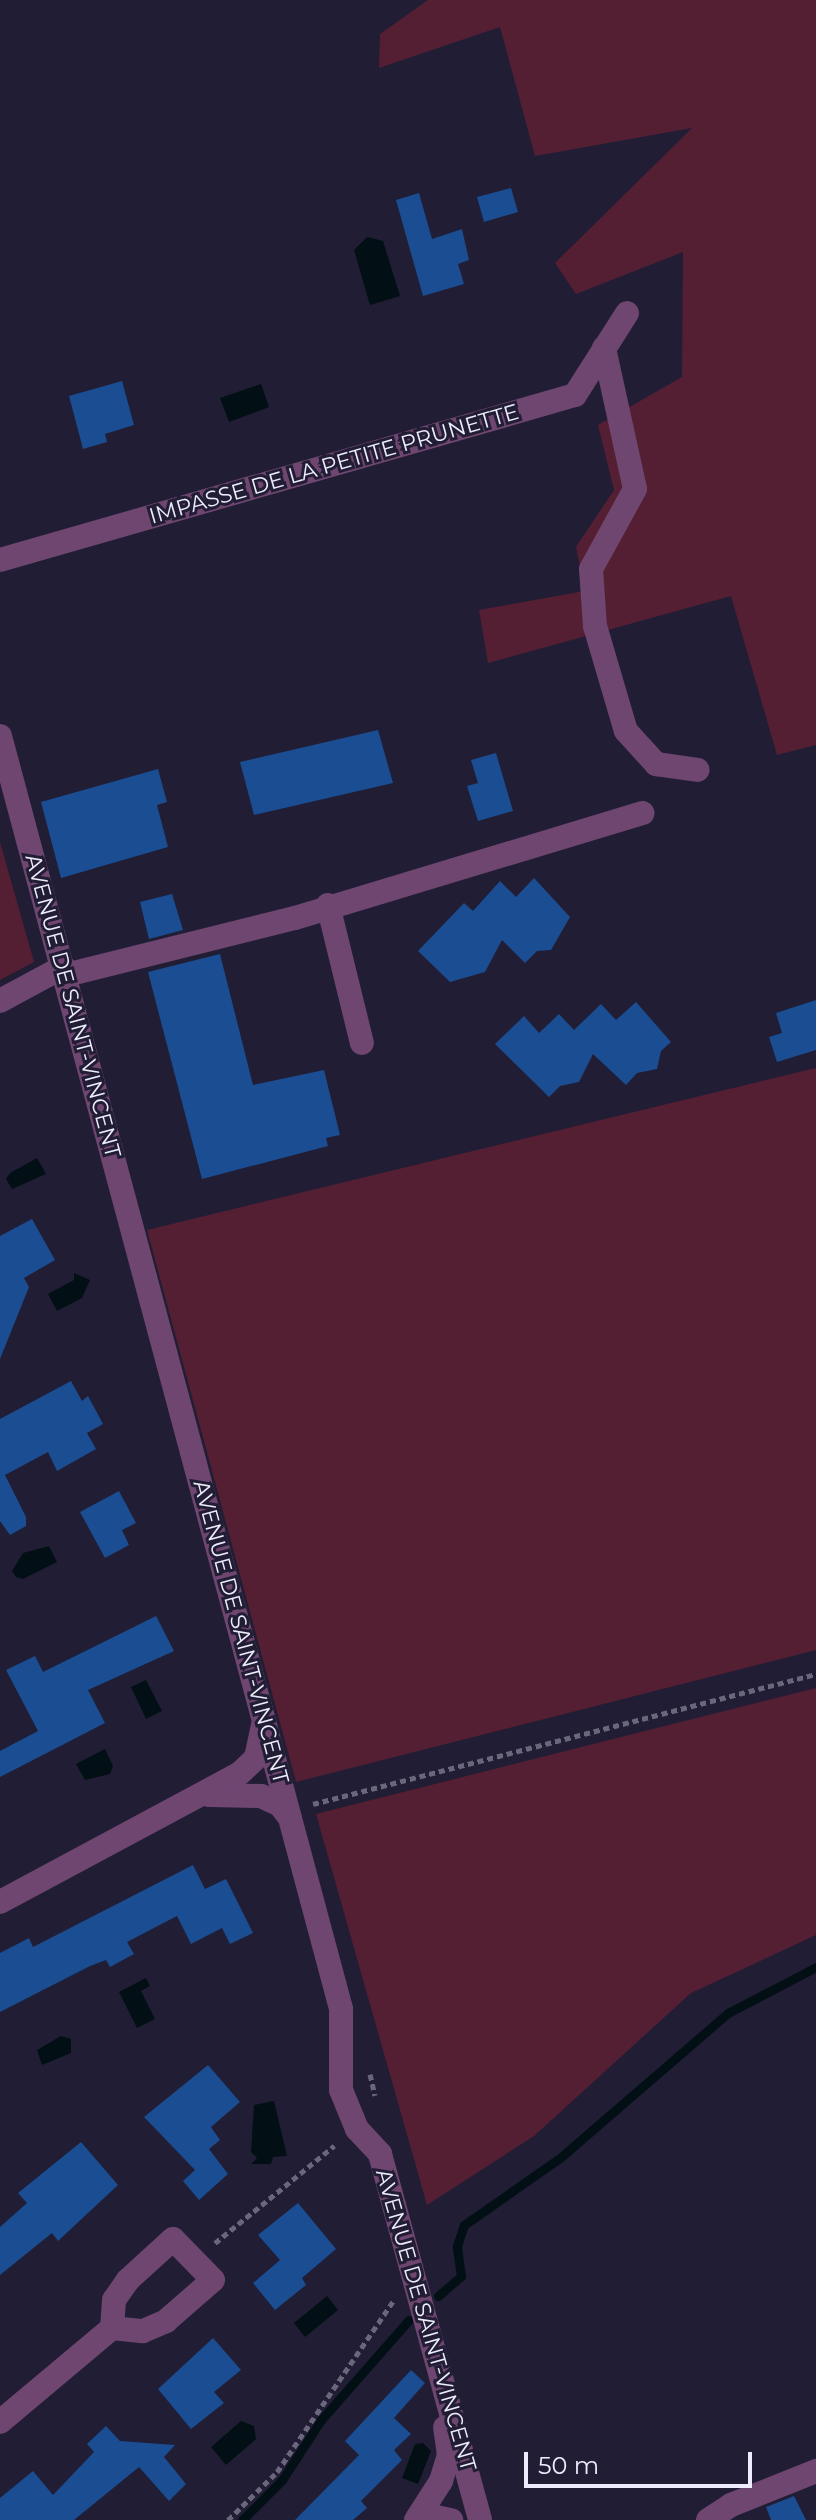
<!DOCTYPE html>
<html>
<head>
<meta charset="utf-8">
<style>
	body { margin:0 }
	#map { position:relative; width:816px; height:2520px; overflow:hidden; background:#211d35; font-family:Montserrat,sans-serif }
	div>[style] { position:absolute }
	[style*='--x'] { left:calc(var(--x)*1px); top:calc(var(--y)*1px); width:calc(var(--w)*1px); rotate:calc(var(--a)*1deg) }
	.green>* { inset:0; background:#541f33 }
	.water>* { inset:0; background:#021016 }
	.stream>* { height:9px; margin:-4.5px; padding:0 4.5px; transform-origin:4.5px; border-radius:4.5px; background:#021016 }
	.building>* { inset:0; background:#1a4d91 }
	.path>* { height:5px; margin-top:-2.5px; transform-origin:0; background:repeating-linear-gradient(90deg,#6a677c 0 6px,transparent 0 10px) }
	.minor>* { height:24px; margin:-12px; padding:0 12px; transform-origin:12px; border-radius:12px; background:#6e4670 }
	span { translate:-50% -50%; white-space:nowrap; text-align:center; line-height:1.15; -webkit-text-stroke:6px #211d35; paint-order:stroke }
	.street-label { font-size:22px; color:#eeecfc }
	.scale { position:absolute; left:524px; top:2452px; width:228px; height:36px; box-sizing:border-box; border:4px solid #eeecfc; border-top:0; padding-left:10px; font-size:24px; line-height:28px; white-space:nowrap; color:#eeecfc; -webkit-text-stroke:6px #211d35; paint-order:stroke }
</style>
</head>
<body>
<div id="map">
	<div class="green">
		<i style="clip-path:polygon(428px 0,816px 0,816px 745px,777px 755px,731px 596px,488px 663px,479px 610px,585px 591px,576px 547px,614px 490px,598px 425px,682px 377px,683px 252px,576px 294px,555px 263px,692px 128px,535px 156px,500px 27px,379px 68px,380px 34px)"></i>
		<i style="clip-path:polygon(0 842px,34px 962px,0 980px)"></i>
		<i style="clip-path:polygon(816px 1068px,816px 1650px,296px 1782px,147px 1230px)"></i>
		<i style="clip-path:polygon(816px 1688px,816px 1935px,691px 1993px,534px 2136px,427px 2205px,316px 1814px)"></i>
	</div>
	<div class="water">
		<i style="clip-path:polygon(367px 237px,383px 241px,400px 296px,370px 305px,354px 250px)"></i>
		<i style="clip-path:polygon(261px 384px,269px 407px,229px 422px,220px 398px)"></i>
		<i style="clip-path:polygon(37px 1158px,46px 1174px,12px 1189px,6px 1179px,10px 1173px)"></i>
		<i style="clip-path:polygon(74px 1273px,90px 1280px,82px 1298px,57px 1311px,48px 1294px,74px 1280px)"></i>
		<i style="clip-path:polygon(49px 1546px,57px 1562px,23px 1579px,16px 1577px,12px 1571px,23px 1553px)"></i>
		<i style="clip-path:polygon(146px 1680px,162px 1711px,146px 1719px,131px 1687px)"></i>
		<i style="clip-path:polygon(105px 1749px,113px 1766px,110px 1774px,85px 1780px,76px 1764px)"></i>
		<i style="clip-path:polygon(146px 1978px,150px 1986px,141px 1991px,155px 2019px,137px 2028px,119px 1992px)"></i>
		<i style="clip-path:polygon(61px 2036px,71px 2039px,71px 2053px,42px 2065px,37px 2050px)"></i>
		<i style="clip-path:polygon(274px 2101px,287px 2156px,273px 2157px,271px 2164px,251px 2164px,257px 2158px,251px 2152px,254px 2105px)"></i>
		<i style="clip-path:polygon(327px 2296px,338px 2310px,305px 2337px,294px 2323px)"></i>
		<i style="clip-path:polygon(241px 2421px,254px 2426px,256px 2439px,226px 2465px,211px 2447px)"></i>
		<i style="clip-path:polygon(415px 2444px,423px 2443px,431px 2451px,418px 2484px,402px 2478px)"></i>
	</div>
	<div class="stream">
		<i style="--x:438;--y:2296;--w:30;--a:-41"></i>
		<i style="--x:461;--y:2276;--w:30;--a:-98"></i>
		<i style="--x:457;--y:2246;--w:22;--a:-72"></i>
		<i style="--x:464;--y:2225;--w:118;--a:-35"></i>
		<i style="--x:561;--y:2157;--w:221;--a:-40.8"></i>
		<i style="--x:728;--y:2013;--w:99;--a:-27.6"></i>
		<i style="--x:242;--y:2520;--w:57;--a:-45"></i>
		<i style="--x:282;--y:2480;--w:72;--a:-57"></i>
		<i style="--x:321;--y:2420;--w:133;--a:-48.7"></i>
	</div>
	<div class="building">
		<i style="clip-path:polygon(511px 188px,518px 212px,484px 222px,477px 197px)"></i>
		<i style="clip-path:polygon(419px 193px,432px 239px,462px 229px,469px 260px,458px 264px,464px 284px,423px 296px,396px 200px)"></i>
		<i style="clip-path:polygon(122px 381px,134px 425px,105px 434px,107px 442px,83px 449px,69px 396px)"></i>
		<i style="clip-path:polygon(378px 730px,393px 783px,254px 815px,240px 762px)"></i>
		<i style="clip-path:polygon(496px 753px,513px 811px,478px 821px,467px 786px,478px 783px,471px 760px)"></i>
		<i style="clip-path:polygon(158px 769px,167px 802px,157px 805px,168px 847px,61px 878px,41px 802px)"></i>
		<i style="clip-path:polygon(534px 878px,570px 917px,551px 950px,537px 951px,525px 963px,502px 940px,485px 972px,450px 982px,418px 951px,464px 903px,473px 911px,500px 881px,516px 897px)"></i>
		<i style="clip-path:polygon(172px 894px,183px 930px,149px 939px,140px 902px)"></i>
		<i style="clip-path:polygon(220px 954px,253px 1085px,324px 1070px,340px 1135px,326px 1138px,328px 1146px,202px 1179px,148px 972px)"></i>
		<i style="clip-path:polygon(816px 1000px,816px 1050px,777px 1062px,769px 1037px,782px 1033px,776px 1013px)"></i>
		<i style="clip-path:polygon(636px 1002px,671px 1042px,661px 1051px,657px 1069px,637px 1073px,626px 1085px,593px 1054px,579px 1082px,560px 1086px,549px 1097px,495px 1044px,524px 1016px,539px 1033px,559px 1014px,574px 1030px,601px 1004px,616px 1020px)"></i>
		<i style="clip-path:polygon(32px 1219px,55px 1260px,24px 1278px,29px 1287px,0 1359px,0 1236px)"></i>
		<i style="clip-path:polygon(71px 1381px,82px 1401px,88px 1396px,103px 1424px,87px 1433px,96px 1449px,57px 1471px,48px 1452px,5px 1475px,26px 1517px,26px 1526px,10px 1535px,0 1521px,0 1419px)"></i>
		<i style="clip-path:polygon(119px 1491px,136px 1523px,122px 1530px,129px 1545px,105px 1558px,80px 1512px)"></i>
		<i style="clip-path:polygon(156px 1616px,174px 1651px,88px 1690px,105px 1723px,0 1777px,0 1751px,38px 1731px,6px 1670px,35px 1656px,43px 1672px)"></i>
		<i style="clip-path:polygon(193px 1865px,205px 1889px,226px 1879px,253px 1933px,230px 1944px,222px 1928px,191px 1944px,177px 1916px,127px 1942px,134px 1954px,110px 1967px,106px 1960px,90px 1966px,0 2012px,0 1953px,29px 1938px,33px 1947px)"></i>
		<i style="clip-path:polygon(208px 2065px,240px 2102px,211px 2127px,220px 2140px,209px 2149px,228px 2174px,199px 2200px,183px 2181px,195px 2170px,144px 2117px)"></i>
		<i style="clip-path:polygon(81px 2142px,118px 2185px,58px 2241px,52px 2233px,0 2275px,0 2227px,27px 2203px,18px 2193px)"></i>
		<i style="clip-path:polygon(298px 2203px,336px 2249px,302px 2278px,306px 2285px,275px 2310px,253px 2283px,280px 2260px,258px 2235px)"></i>
		<i style="clip-path:polygon(213px 2338px,241px 2370px,214px 2392px,224px 2403px,191px 2429px,158px 2389px)"></i>
		<i style="clip-path:polygon(411px 2370px,425px 2383px,394px 2418px,411px 2434px,394px 2450px,402px 2460px,361px 2501px,367px 2508px,353px 2520px,295px 2520px,359px 2455px,345px 2441px)"></i>
		<i style="clip-path:polygon(106px 2426px,120px 2441px,175px 2445px,164px 2457px,186px 2484px,169px 2501px,139px 2467px,74px 2520px,0 2520px,0 2498px,33px 2471px,53px 2495px,94px 2452px,87px 2444px)"></i>
		<i style="clip-path:polygon(794px 2496px,806px 2520px,771px 2520px,766px 2507px)"></i>
	</div>
	<div class="path">
		<i style="--x:313;--y:1804;--w:520;--a:-14.49"></i>
		<i style="--x:370;--y:2074;--w:22;--a:77"></i>
		<i style="--x:215;--y:2243;--w:154;--a:-39.2"></i>
		<i style="--x:228;--y:2520;--w:69;--a:-44.4"></i>
		<i style="--x:277;--y:2472;--w:207;--a:-55.8"></i>
	</div>
	<div class="minor">
		<i style="--x:604;--y:348;--w:144;--a:77.6"></i>
		<i style="--x:635;--y:489;--w:91;--a:118.8"></i>
		<i style="--x:591;--y:569;--w:57;--a:86"></i>
		<i style="--x:595;--y:626;--w:109;--a:73.6"></i>
		<i style="--x:626;--y:731;--w:45;--a:47.7"></i>
		<i style="--x:656;--y:764;--w:42;--a:8.1"></i>
		<i style="--x:0;--y:560;--w:598;--a:-16.01"></i>
		<i style="--x:575;--y:395;--w:97;--a:-57.6"></i>
		<i style="--x:0;--y:736;--w:1318;--a:75"></i>
		<i style="--x:341;--y:2009;--w:81;--a:90"></i>
		<i style="--x:341;--y:2090;--w:42;--a:67.7"></i>
		<i style="--x:357;--y:2129;--w:34;--a:47"></i>
		<i style="--x:380;--y:2154;--w:379;--a:74.7"></i>
		<i style="--x:328;--y:905;--w:142;--a:76.2"></i>
		<i style="--x:66;--y:975;--w:236;--a:-14"></i>
		<i style="--x:295;--y:918;--w:363;--a:-16.8"></i>
		<i style="--x:0;--y:1001;--w:72;--a:-28.4"></i>
		<i style="--x:209;--y:1795;--w:52;--a:1.1"></i>
		<i style="--x:261;--y:1796;--w:21;--a:25"></i>
		<i style="--x:280;--y:1805;--w:16;--a:52"></i>
		<i style="--x:0;--y:1902;--w:271;--a:-28.2"></i>
		<i style="--x:239;--y:1774;--w:23;--a:-43"></i>
		<i style="--x:256;--y:1758;--w:34;--a:-78"></i>
		<i style="--x:0;--y:2422;--w:146;--a:-40"></i>
		<i style="--x:112;--y:2328;--w:31;--a:6"></i>
		<i style="--x:143;--y:2331;--w:25;--a:-23"></i>
		<i style="--x:166;--y:2321;--w:62;--a:-41.1"></i>
		<i style="--x:213;--y:2280;--w:57;--a:-134.3"></i>
		<i style="--x:173;--y:2239;--w:61;--a:137.7"></i>
		<i style="--x:128;--y:2280;--w:24;--a:125"></i>
		<i style="--x:114;--y:2300;--w:28;--a:94"></i>
		<i style="--x:422;--y:2514;--w:30;--a:12"></i>
		<i style="--x:416;--y:2520;--w:46;--a:-57.3"></i>
		<i style="--x:441;--y:2481;--w:27;--a:-73"></i>
		<i style="--x:449;--y:2455;--w:28;--a:-98"></i>
		<i style="--x:708;--y:2520;--w:27;--a:-33"></i>
		<i style="--x:731;--y:2505;--w:92;--a:-21.8"></i>
	</div>
	<div class="street-label">
		<span style="left:334px;top:464px;rotate:-16deg">IMPASSE DE LA PETITE PRUNETTE</span>
		<span style="left:73px;top:1006px;rotate:75deg">AVENUE DE SAINT-VINCENT</span>
		<span style="left:241px;top:1632px;rotate:75deg">AVENUE DE SAINT-VINCENT</span>
		<span style="left:426px;top:2320px;rotate:74deg">AVENUE DE SAINT-VINCENT</span>
	</div>
	<div class="scale">50 m</div>
</div>
</body>
</html>
